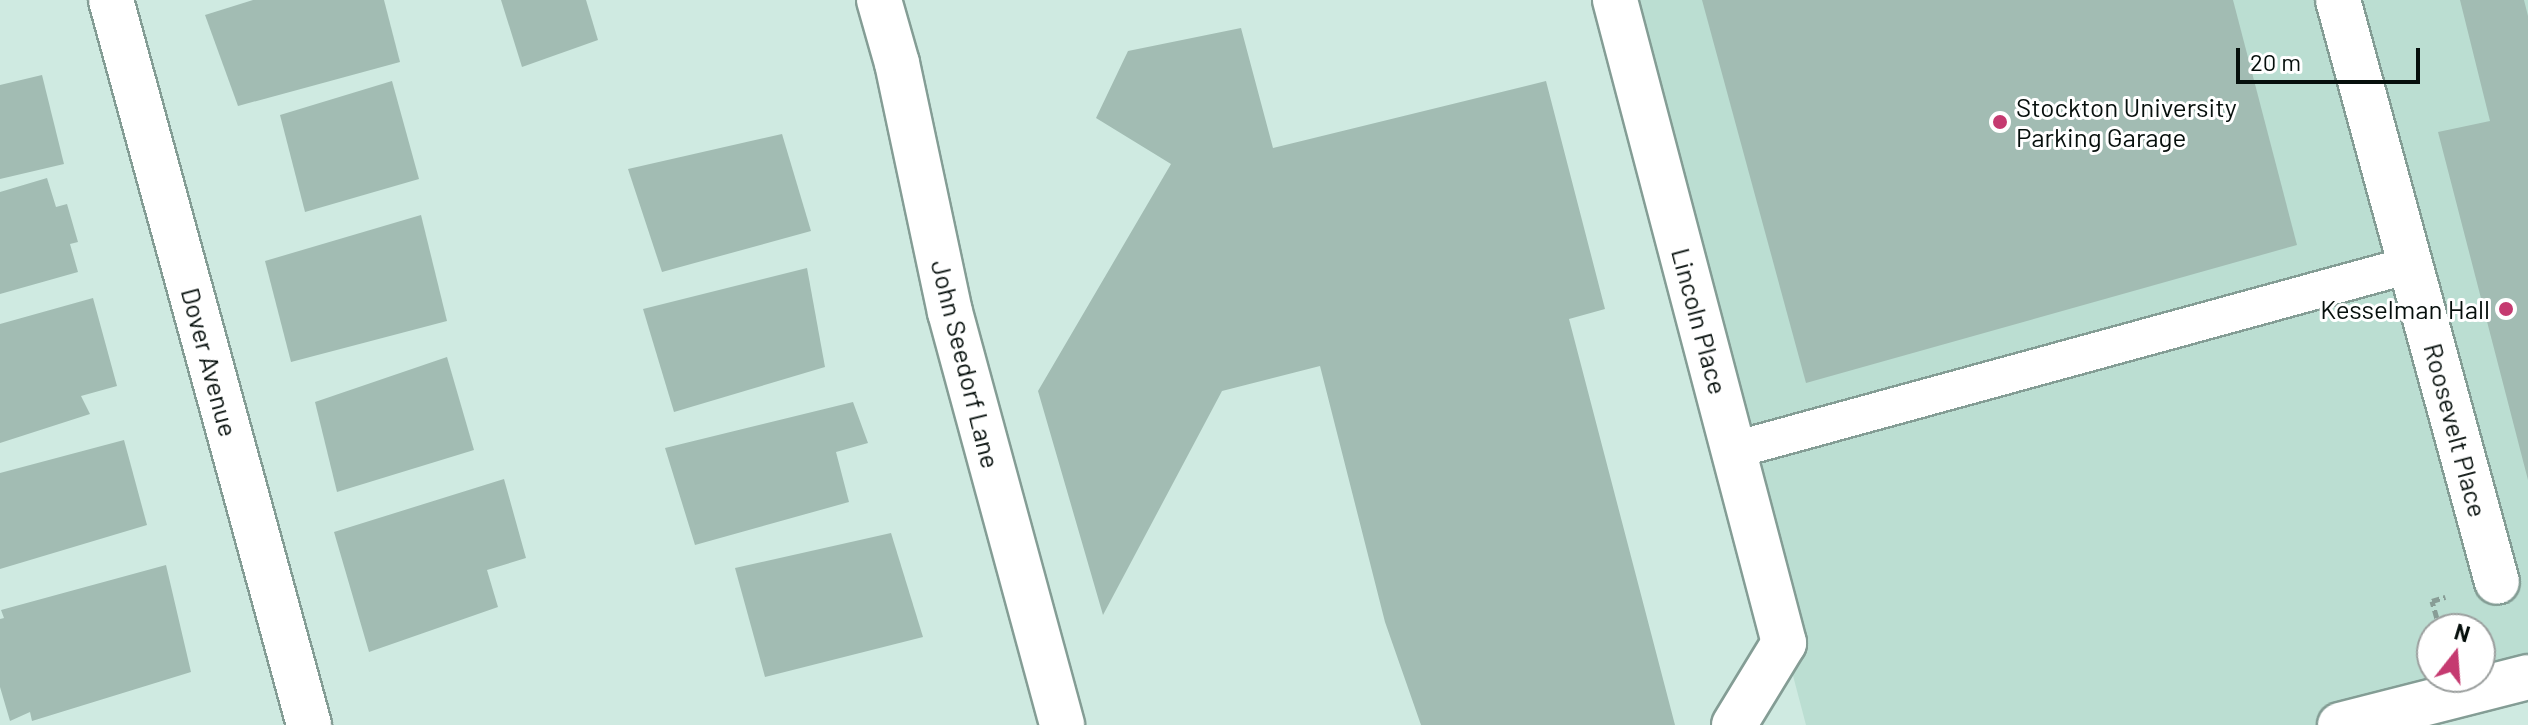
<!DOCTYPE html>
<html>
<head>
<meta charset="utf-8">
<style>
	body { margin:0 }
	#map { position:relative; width:2528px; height:725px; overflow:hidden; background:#cfeae1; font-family:Barlow,sans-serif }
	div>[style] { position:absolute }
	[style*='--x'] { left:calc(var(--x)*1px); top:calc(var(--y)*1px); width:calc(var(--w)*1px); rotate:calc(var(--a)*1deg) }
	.built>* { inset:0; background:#bbded2 }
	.building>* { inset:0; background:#a2bcb3 }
	.path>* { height:5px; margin-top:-2.5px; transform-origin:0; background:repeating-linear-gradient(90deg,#889d96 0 8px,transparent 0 12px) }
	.roads { filter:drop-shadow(2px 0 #849d95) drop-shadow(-2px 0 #849d95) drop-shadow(0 2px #849d95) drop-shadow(0 -2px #849d95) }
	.lane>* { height:36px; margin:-18px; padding:0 18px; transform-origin:18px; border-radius:18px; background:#fff }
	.street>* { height:44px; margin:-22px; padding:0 22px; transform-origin:22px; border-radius:22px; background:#fff }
	.dots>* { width:22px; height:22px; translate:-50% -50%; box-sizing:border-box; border:4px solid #fff; border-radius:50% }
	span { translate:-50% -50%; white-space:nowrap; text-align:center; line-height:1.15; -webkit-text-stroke:6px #fff; paint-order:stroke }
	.poi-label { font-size:26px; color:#060f0c }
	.left { translate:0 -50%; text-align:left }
	.right { translate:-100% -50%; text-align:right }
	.street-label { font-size:26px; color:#060f0c }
	.north { position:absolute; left:2416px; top:613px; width:80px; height:80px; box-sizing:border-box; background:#fff; border:2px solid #9b9f9e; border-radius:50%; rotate:17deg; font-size:22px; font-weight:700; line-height:32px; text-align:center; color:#060f0c }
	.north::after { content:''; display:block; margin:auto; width:28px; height:36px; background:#c53a70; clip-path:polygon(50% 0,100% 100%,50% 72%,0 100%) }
	.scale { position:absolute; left:2236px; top:48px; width:184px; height:36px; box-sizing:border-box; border:4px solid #060f0c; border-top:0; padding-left:10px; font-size:24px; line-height:28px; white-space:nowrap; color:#060f0c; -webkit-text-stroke:6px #fff; paint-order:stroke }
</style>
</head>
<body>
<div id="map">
	<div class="built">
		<i style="clip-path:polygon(evenodd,1615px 0,2528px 0,2528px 677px,2340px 725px,1806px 725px,1615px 0,2432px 629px,2480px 629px,2480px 677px,2432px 677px,2432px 629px)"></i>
	</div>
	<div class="building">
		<i style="clip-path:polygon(253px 0,384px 0,400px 62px,238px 106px,205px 15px)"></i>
		<i style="clip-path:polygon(501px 0,586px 0,598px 40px,522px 67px)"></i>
		<i style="clip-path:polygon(1702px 0,2233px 0,2297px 245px,1806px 383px)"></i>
		<i style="clip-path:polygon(2460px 0,2524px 0,2528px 16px,2528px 480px,2438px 132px,2490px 121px)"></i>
		<i style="clip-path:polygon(1241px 28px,1273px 148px,1546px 81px,1605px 309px,1569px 319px,1675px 725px,1421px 725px,1385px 622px,1320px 366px,1222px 391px,1103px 615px,1038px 391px,1171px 164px,1096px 118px,1128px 51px)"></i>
		<i style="clip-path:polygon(42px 75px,64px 164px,0 179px,0 85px)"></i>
		<i style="clip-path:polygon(392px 81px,419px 179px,305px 212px,280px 115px)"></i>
		<i style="clip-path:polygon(782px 134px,811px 231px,662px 272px,628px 169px)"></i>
		<i style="clip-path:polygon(47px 178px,56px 207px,67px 204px,78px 242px,70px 244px,78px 272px,0 294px,0 192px)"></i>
		<i style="clip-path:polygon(421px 215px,447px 321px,291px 362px,265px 261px)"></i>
		<i style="clip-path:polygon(807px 268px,825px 367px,674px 412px,643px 309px)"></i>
		<i style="clip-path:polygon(93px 298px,117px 386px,81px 396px,90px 414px,0 443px,0 324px)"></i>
		<i style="clip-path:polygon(447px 357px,474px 450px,337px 492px,315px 402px)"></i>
		<i style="clip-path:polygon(853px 402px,868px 443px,836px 452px,849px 502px,695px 545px,665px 448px)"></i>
		<i style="clip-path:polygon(124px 440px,147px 525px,0 569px,0 473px)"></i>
		<i style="clip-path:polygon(504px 479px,526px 558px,487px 570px,498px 607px,369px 652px,334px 532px)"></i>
		<i style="clip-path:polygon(891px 533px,923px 637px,765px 677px,735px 568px)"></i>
		<i style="clip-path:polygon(166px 565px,191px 672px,32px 721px,30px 712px,10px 721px,0 687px,0 619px,4px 618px,1px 610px)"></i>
	</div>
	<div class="path">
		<i style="--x:2440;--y:629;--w:29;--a:-106"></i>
		<i style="--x:2432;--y:601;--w:14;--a:-17"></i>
	</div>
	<div class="roads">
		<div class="lane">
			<i style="--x:1734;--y:450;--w:701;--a:-15.31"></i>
		</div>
		<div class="street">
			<i style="--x:111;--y:0;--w:752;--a:74.72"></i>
			<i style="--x:879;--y:0;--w:66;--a:74.1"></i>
			<i style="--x:897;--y:63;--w:255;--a:78"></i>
			<i style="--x:950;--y:312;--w:428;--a:74.8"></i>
			<i style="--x:1615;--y:0;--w:665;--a:75.27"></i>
			<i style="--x:1784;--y:643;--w:96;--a:121.4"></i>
			<i style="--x:2338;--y:0;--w:603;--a:74.72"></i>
			<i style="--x:2340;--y:725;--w:194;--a:-14.3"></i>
		</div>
	</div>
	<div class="dots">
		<i style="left:2000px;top:122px;background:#c53a70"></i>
		<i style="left:2506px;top:309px;background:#c53a70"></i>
	</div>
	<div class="poi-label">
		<span class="left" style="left:2016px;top:122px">Stockton University<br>Parking Garage</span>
		<span class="right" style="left:2490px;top:309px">Kesselman Hall</span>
	</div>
	<div class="street-label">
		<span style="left:1700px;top:321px;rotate:75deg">Lincoln Place</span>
		<span style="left:210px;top:362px;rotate:75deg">Dover Avenue</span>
		<span style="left:966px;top:364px;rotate:76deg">John Seedorf Lane</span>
		<span style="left:2456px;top:430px;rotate:75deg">Roosevelt Place</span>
	</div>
	<div class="north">N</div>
	<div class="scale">20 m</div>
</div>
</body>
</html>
